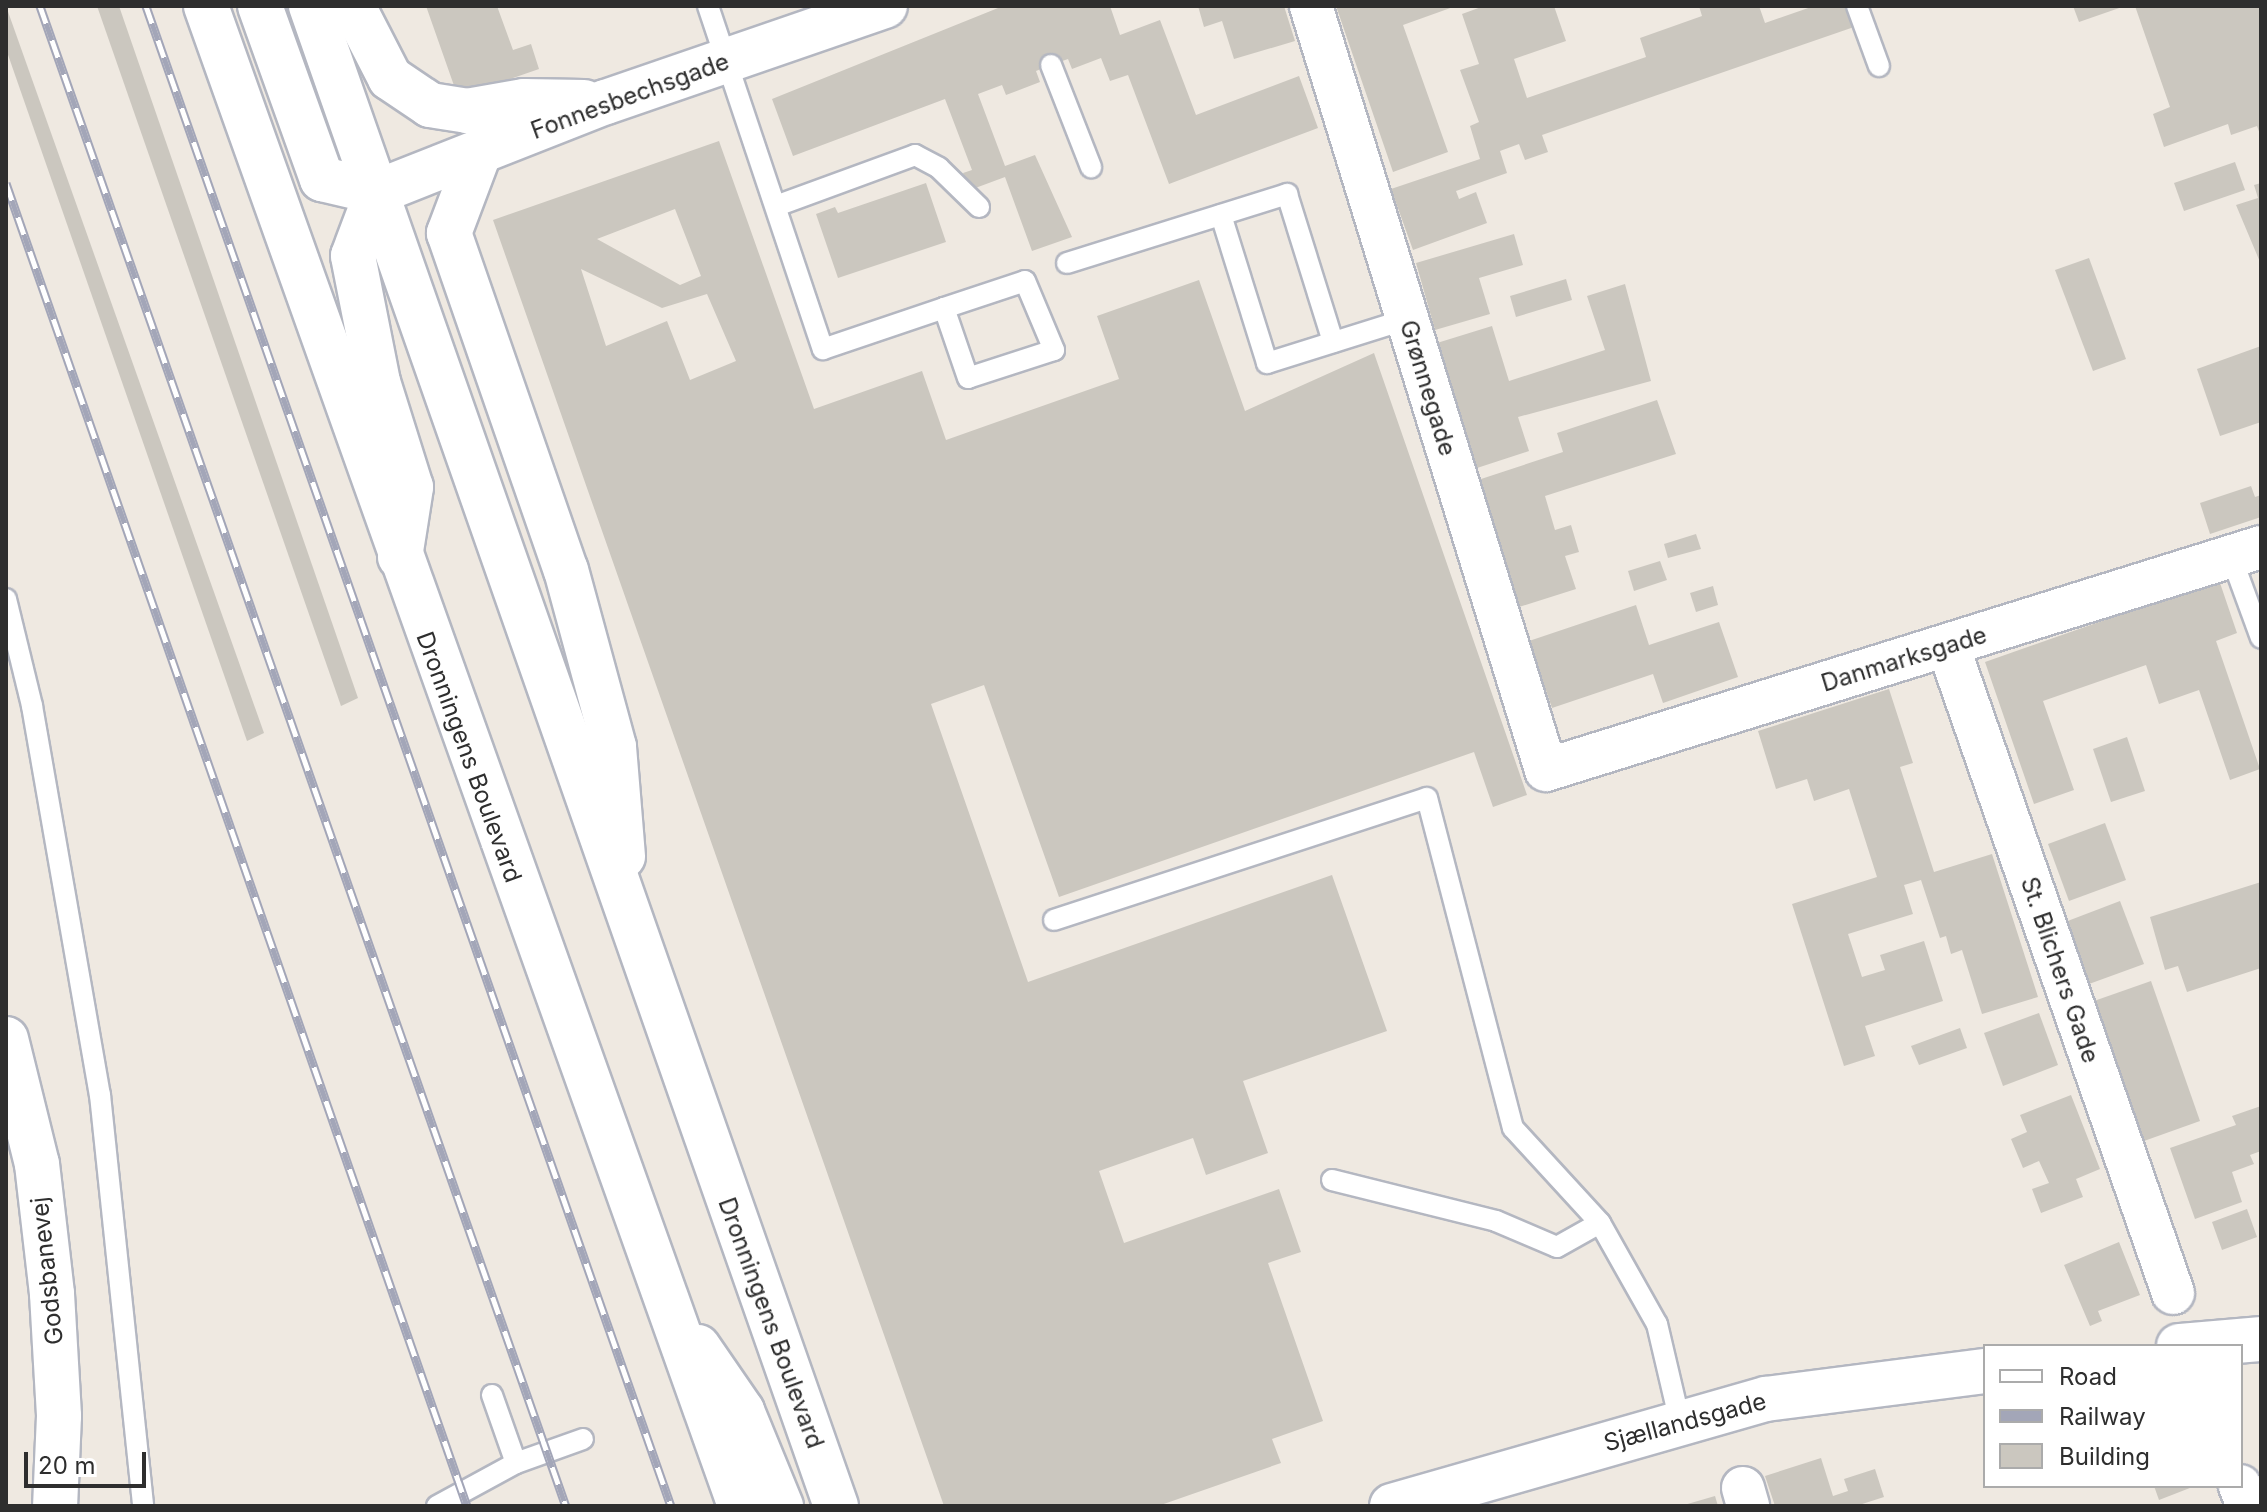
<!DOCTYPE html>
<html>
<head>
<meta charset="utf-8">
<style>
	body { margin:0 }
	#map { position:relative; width:2267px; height:1512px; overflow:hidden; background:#efe9e1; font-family:Inter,sans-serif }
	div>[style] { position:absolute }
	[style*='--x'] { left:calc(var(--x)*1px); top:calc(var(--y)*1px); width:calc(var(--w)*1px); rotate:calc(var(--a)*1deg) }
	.building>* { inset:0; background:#cbc7bf }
	.roads { filter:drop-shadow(2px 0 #b4b7c1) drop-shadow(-2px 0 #b4b7c1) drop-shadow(0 2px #b4b7c1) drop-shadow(0 -2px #b4b7c1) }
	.service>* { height:20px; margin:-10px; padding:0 10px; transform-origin:10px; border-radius:10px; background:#fff }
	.minor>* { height:42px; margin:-21px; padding:0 21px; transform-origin:21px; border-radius:21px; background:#fff }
	.tertiary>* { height:44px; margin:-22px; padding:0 22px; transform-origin:22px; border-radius:22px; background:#fff }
	.secondary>* { height:44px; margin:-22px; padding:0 22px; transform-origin:22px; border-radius:22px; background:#fff }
	.rail>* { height:9px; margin-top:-4.5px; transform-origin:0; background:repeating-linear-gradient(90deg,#fff 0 18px,#a3a6b8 0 36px); box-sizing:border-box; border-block:2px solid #a3a6b8 }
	span { translate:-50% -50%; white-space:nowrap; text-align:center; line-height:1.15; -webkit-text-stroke:7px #fff; paint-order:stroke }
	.street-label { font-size:24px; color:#2e2e2e }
	.frame { position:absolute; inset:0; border:8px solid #2e2e2e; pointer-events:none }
	.legend { position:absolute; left:1983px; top:1344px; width:260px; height:144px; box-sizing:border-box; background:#fff; border:2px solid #ababab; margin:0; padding:10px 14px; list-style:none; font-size:24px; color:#2e2e2e }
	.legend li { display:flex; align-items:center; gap:16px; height:40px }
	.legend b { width:40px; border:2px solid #ababab }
	.scale { position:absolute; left:24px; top:1452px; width:122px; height:36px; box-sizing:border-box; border:4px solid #2e2e2e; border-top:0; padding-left:10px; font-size:24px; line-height:28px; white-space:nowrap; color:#2e2e2e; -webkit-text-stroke:6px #fff; paint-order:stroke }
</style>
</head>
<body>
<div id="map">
	<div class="building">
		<i style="clip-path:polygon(6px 6px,264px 733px,247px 741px,6px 49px)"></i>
		<i style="clip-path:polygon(97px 6px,119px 6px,358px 698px,341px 706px)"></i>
		<i style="clip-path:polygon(426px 6px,497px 6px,513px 50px,531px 44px,539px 69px,458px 97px)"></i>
		<i style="clip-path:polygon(1003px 6px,1110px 6px,1120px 35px,1160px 20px,1196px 115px,1299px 76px,1318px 128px,1169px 184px,1128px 75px,1110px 81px,1101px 58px,1072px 69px,1068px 59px,1051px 65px,1036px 71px,1040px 82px,1006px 95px,1002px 85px,978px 94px,1005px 166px,1035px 155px,1072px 237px,1032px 251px,1005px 177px,970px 190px,963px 173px,972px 170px,945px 99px,793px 156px,772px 99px)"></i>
		<i style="clip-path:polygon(1198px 6px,1284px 6px,1295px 41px,1234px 59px,1222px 21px,1204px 27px)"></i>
		<i style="clip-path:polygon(1336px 6px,1456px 6px,1403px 25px,1448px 152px,1393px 172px)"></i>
		<i style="clip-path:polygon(1484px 6px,1554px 6px,1566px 41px,1514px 59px,1527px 98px,1646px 57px,1640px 38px,1702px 16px,1699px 6px,1759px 6px,1765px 23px,1814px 6px,1846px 6px,1854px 27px,1542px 135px,1548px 152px,1525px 160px,1519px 144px,1500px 151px,1507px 173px,1456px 191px,1459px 199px,1476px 192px,1487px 223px,1413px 250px,1391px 189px,1480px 159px,1470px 126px,1479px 122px,1460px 70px,1479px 64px,1462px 14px)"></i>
		<i style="clip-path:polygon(2073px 6px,2125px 6px,2079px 22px)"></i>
		<i style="clip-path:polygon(2135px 6px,2261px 6px,2261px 137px,2257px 126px,2231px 135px,2228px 124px,2164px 147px,2153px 114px,2170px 107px)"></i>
		<i style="clip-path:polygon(evenodd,719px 141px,814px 409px,922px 371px,946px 440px,1119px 379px,1097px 316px,1199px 280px,1245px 411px,1374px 353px,1527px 795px,1493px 807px,1474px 752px,1059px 897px,984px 685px,931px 704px,1028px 982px,1332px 875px,1387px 1031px,1243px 1081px,1268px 1153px,1206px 1175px,1193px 1138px,1099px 1171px,1124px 1243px,1279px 1189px,1301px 1252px,1268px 1263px,1323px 1421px,1272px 1439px,1281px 1463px,1158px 1506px,944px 1506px,493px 220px,719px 141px,675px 209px,701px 276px,680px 285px,597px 239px,675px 209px,719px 141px,581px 269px,662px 308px,707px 294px,736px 361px,690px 380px,667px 321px,606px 346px,581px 269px)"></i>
		<i style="clip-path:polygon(2235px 162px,2245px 190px,2184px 211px,2174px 183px)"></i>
		<i style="clip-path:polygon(926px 183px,946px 242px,838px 278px,816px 214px,835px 207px,838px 213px)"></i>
		<i style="clip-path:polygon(2261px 183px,2261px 261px,2260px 262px,2236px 205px,2258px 198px,2254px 185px)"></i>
		<i style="clip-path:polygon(1514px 234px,1523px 265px,1479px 278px,1490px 314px,1435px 330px,1416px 263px)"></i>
		<i style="clip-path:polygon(2089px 258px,2126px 359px,2093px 371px,2055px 270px)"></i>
		<i style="clip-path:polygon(1566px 279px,1572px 300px,1516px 317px,1510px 296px)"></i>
		<i style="clip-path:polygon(1625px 284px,1651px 381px,1518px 417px,1529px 451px,1477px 468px,1437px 343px,1492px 326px,1509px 381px,1605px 350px,1587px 296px)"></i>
		<i style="clip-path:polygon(2261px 346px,2261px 422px,2220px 436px,2197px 369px)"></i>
		<i style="clip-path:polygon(1657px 400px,1676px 454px,1545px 496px,1555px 530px,1571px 525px,1579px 552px,1565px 556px,1576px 589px,1519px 607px,1478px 480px,1563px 452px,1557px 433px)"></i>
		<i style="clip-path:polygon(2251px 486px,2255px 497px,2261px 495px,2261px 517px,2210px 534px,2200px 503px)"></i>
		<i style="clip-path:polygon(1696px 534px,1701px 549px,1668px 558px,1664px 544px)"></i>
		<i style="clip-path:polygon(1660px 561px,1667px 580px,1634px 591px,1628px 571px)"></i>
		<i style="clip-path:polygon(2219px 580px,2237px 633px,2216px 641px,2260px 769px,2230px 780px,2199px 690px,2159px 704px,2146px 665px,2043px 701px,2074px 790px,2034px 804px,1985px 662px)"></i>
		<i style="clip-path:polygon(1713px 586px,1718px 605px,1696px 612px,1690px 593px)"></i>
		<i style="clip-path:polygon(1636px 605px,1649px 645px,1719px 622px,1738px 677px,1663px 703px,1653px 674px,1552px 708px,1529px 641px)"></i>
		<i style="clip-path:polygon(1889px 689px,1913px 763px,1900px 767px,1934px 872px,1992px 854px,2038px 997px,1982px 1014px,1962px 950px,1951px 954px,1946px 936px,1940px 938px,1921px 880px,1904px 885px,1913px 914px,1848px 934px,1862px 977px,1885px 970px,1880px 955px,1924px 941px,1943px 1001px,1865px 1026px,1875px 1056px,1844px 1066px,1792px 904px,1877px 877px,1849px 789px,1814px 801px,1807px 779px,1776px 789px,1758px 731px)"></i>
		<i style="clip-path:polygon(2127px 737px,2145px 791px,2111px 802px,2093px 749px)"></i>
		<i style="clip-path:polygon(2105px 823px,2126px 880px,2069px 901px,2048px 844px)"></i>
		<i style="clip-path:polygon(2261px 882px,2261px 968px,2187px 992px,2178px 966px,2165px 970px,2150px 917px)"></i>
		<i style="clip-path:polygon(2120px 901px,2144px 964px,2089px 984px,2065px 922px)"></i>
		<i style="clip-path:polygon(2151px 981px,2200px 1121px,2144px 1141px,2094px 1001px)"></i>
		<i style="clip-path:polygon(2039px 1013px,2058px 1065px,2003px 1086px,1984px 1033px)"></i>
		<i style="clip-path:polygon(1960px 1028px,1967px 1048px,1919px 1065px,1911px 1046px)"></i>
		<i style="clip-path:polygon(2071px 1095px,2100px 1169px,2076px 1179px,2083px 1197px,2041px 1213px,2032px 1189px,2049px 1183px,2039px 1161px,2023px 1168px,2011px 1139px,2027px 1132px,2020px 1115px)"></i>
		<i style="clip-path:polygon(2261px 1106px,2261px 1151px,2250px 1155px,2254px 1164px,2232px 1172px,2242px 1202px,2195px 1219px,2170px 1148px,2236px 1125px,2232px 1116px)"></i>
		<i style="clip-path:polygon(2247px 1209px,2257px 1237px,2222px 1250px,2212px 1222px)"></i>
		<i style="clip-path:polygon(2119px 1242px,2140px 1295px,2098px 1311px,2102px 1321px,2090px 1326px,2064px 1265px)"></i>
		<i style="clip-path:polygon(1821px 1458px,1833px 1496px,1848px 1491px,1844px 1479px,1875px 1469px,1884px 1497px,1856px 1506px,1775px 1506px,1765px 1476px)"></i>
		<i style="clip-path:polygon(2154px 1486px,2195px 1486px,2159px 1500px)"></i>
		<i style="clip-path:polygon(1715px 1496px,1718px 1506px,1684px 1506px,1684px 1505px)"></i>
	</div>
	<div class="roads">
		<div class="service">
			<i style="--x:708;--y:6;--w:362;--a:71.5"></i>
			<i style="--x:823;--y:349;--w:128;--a:-18.7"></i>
			<i style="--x:944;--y:308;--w:85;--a:-18.4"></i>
			<i style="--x:1025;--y:281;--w:75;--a:67.2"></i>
			<i style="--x:1054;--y:350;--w:90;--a:162"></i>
			<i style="--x:968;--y:378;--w:74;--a:-108.9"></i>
			<i style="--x:1857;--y:6;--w:64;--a:69.9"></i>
			<i style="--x:1051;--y:65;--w:110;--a:68.6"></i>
			<i style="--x:776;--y:206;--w:148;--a:-20.1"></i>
			<i style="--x:915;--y:155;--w:27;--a:28"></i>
			<i style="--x:939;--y:168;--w:56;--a:44.3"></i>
			<i style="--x:1221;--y:215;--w:155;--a:72.7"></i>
			<i style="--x:1267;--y:363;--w:147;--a:-17.4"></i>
			<i style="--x:1067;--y:263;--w:231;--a:-17.4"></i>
			<i style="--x:1287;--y:194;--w:155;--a:72.7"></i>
			<i style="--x:2231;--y:556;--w:87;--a:69.9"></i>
			<i style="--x:6;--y:599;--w:110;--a:76.3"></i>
			<i style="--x:32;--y:706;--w:395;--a:80.1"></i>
			<i style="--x:100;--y:1095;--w:413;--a:84"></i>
			<i style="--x:1054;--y:920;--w:392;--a:-18.1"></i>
			<i style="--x:1427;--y:798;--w:341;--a:75.4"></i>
			<i style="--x:1513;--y:1128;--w:129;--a:47.5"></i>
			<i style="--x:1600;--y:1223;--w:116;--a:60.6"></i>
			<i style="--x:1657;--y:1324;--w:101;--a:76.8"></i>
			<i style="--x:1332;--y:1180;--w:169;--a:14"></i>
			<i style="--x:1496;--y:1221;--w:66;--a:23.1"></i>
			<i style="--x:1557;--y:1247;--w:49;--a:-29.2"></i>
			<i style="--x:492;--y:1395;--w:72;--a:70.6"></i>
			<i style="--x:437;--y:1506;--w:90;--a:-28.6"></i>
			<i style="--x:516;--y:1463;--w:71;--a:-19.7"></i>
		</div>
		<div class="minor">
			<i style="--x:1311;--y:6;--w:799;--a:72.9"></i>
			<i style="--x:1546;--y:770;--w:749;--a:-17.32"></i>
			<i style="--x:1948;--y:646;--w:685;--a:70.82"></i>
			<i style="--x:2240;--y:1486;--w:22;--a:68"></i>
			<i style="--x:1743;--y:1488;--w:19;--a:74"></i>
		</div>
		<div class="tertiary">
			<i style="--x:6;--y:1039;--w:129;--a:76.1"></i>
			<i style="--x:37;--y:1164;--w:131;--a:83.4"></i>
			<i style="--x:52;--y:1294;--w:122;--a:86.7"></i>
			<i style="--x:59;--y:1416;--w:90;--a:92.5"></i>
			<i style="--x:2179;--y:1346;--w:82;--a:-4.9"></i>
			<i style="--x:1392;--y:1506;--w:389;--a:-16"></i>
			<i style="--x:1766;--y:1399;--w:221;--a:-7.3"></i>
		</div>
		<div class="secondary">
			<i style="--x:206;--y:6;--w:1592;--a:70.4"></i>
			<i style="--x:260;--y:6;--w:184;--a:70.3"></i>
			<i style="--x:322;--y:179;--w:57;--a:13.3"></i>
			<i style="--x:311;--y:6;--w:1589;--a:70.71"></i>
			<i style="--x:353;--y:6;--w:81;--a:62.8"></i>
			<i style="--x:390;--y:78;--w:48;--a:34"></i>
			<i style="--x:430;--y:105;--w:37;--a:9"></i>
			<i style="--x:467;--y:111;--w:58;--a:-10"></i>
			<i style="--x:524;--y:101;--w:60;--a:1"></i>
			<i style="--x:480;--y:151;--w:88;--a:110.7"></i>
			<i style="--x:449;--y:233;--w:357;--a:70.9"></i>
			<i style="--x:566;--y:570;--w:183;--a:74.8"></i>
			<i style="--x:614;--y:747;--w:110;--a:85.3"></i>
			<i style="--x:377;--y:192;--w:246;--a:-21.5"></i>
			<i style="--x:606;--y:102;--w:295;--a:-19"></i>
			<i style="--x:377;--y:192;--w:68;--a:110.6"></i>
			<i style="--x:353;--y:256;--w:128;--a:78.8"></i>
			<i style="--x:378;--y:382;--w:110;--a:72.6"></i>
			<i style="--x:411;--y:487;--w:71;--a:98.9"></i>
			<i style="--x:698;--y:1347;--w:78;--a:55.5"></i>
			<i style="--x:742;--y:1411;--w:103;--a:67.7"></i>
		</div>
	</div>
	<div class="rail">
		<i style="--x:40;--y:6;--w:1590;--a:70.68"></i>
		<i style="--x:146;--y:6;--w:1589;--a:70.71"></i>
		<i style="--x:6;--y:183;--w:1401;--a:70.79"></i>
	</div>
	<div class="street-label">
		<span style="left:630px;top:96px;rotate:-20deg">Fonnesbechsgade</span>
		<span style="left:1428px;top:388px;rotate:73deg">Grønnegade</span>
		<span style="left:1904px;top:659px;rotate:-17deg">Danmarksgade</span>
		<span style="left:469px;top:757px;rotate:70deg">Dronningens Boulevard</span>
		<span style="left:2060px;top:970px;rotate:71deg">St. Blichers Gade</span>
		<span style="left:47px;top:1271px;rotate:-96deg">Godsbanevej</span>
		<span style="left:771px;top:1323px;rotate:70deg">Dronningens Boulevard</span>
		<span style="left:1685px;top:1422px;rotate:-15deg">Sjællandsgade</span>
	</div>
	<div class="frame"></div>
	<ul class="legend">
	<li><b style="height:10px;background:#fff"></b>Road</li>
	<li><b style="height:10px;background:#a3a6b8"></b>Railway</li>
	<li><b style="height:22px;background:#cbc7bf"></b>Building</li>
	</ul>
	<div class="scale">20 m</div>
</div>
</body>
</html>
